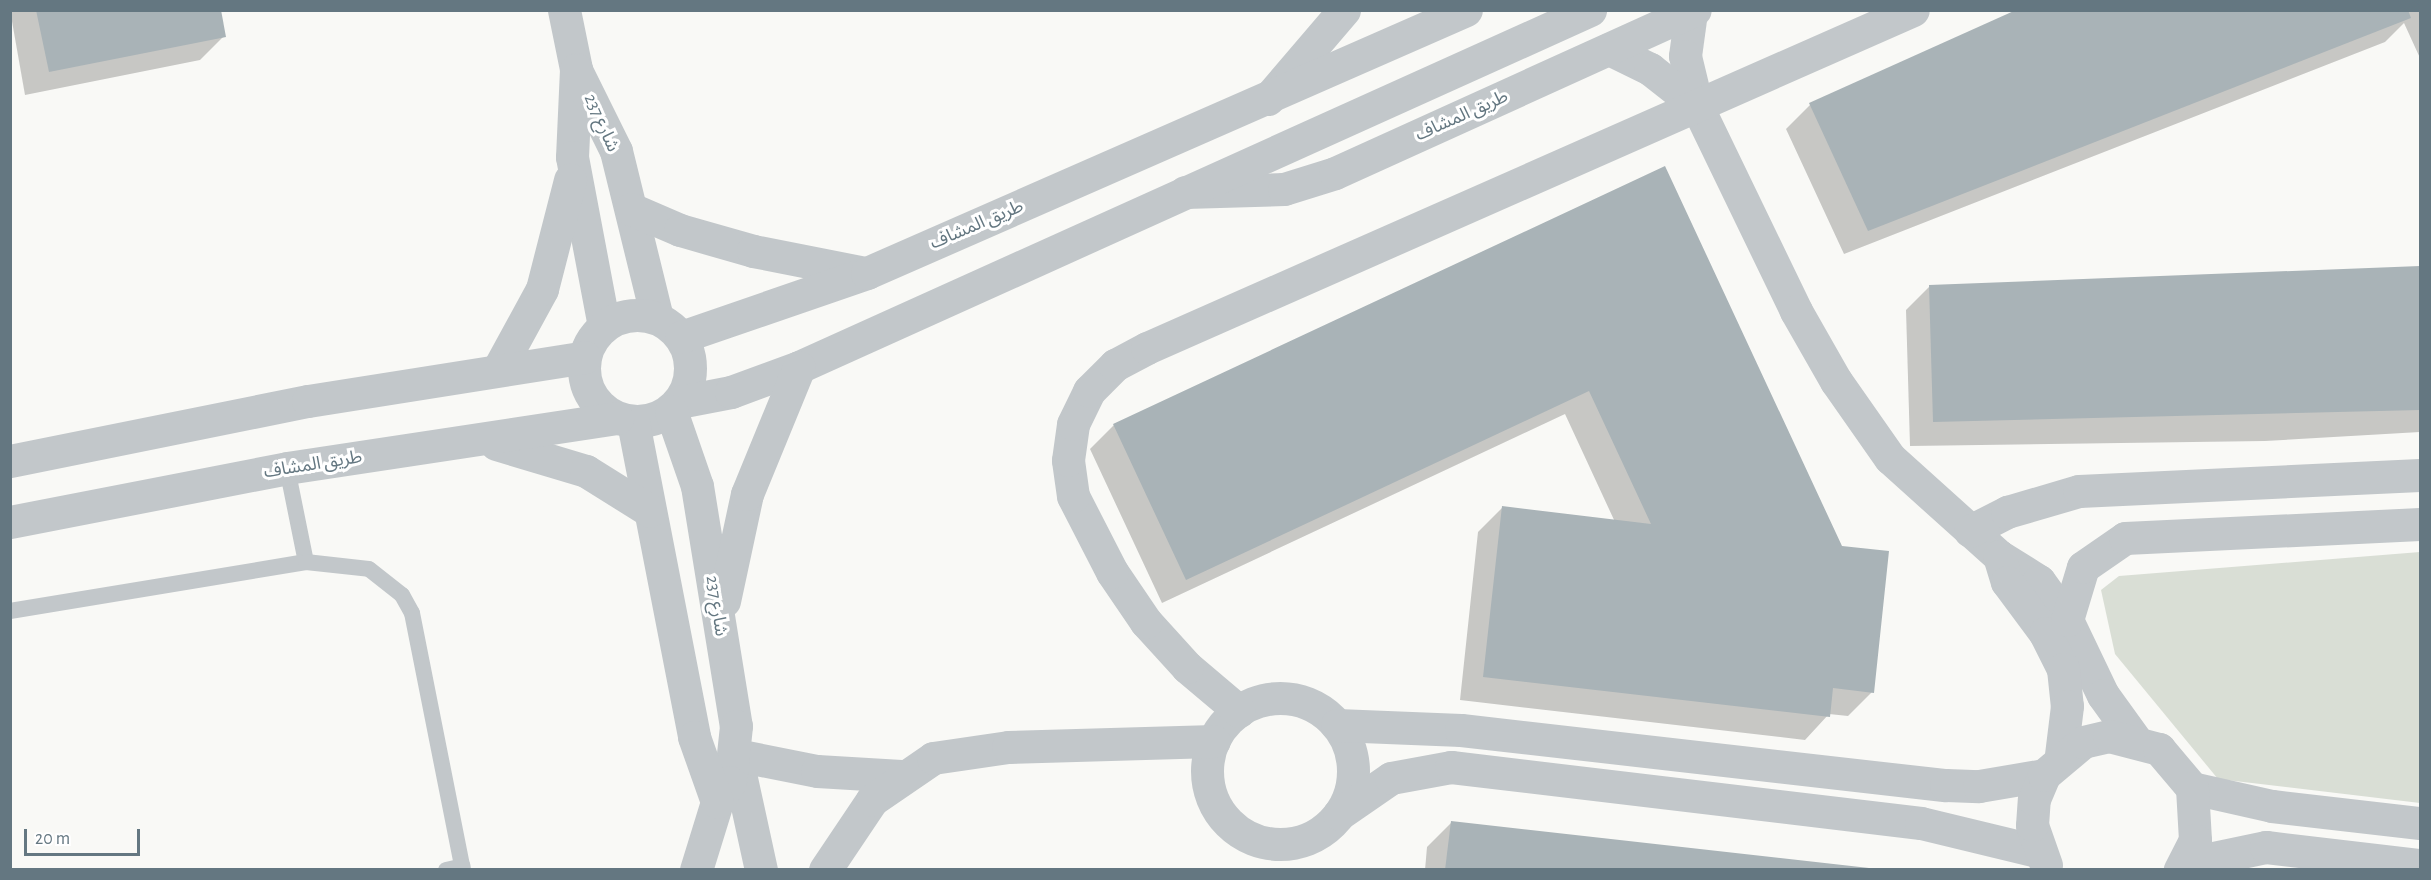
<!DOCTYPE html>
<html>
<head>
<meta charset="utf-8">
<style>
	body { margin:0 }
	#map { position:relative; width:2431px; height:880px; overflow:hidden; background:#f9f9f6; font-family:"Alegreya Sans","Noto Sans Arabic",sans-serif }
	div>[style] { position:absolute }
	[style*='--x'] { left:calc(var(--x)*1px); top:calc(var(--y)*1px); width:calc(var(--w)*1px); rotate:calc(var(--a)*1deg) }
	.green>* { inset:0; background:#d9ded5 }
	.shadow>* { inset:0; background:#0003 }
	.building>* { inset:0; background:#a9b3b7 }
	.service>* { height:16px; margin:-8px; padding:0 8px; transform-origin:8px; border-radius:8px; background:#c2c7ca }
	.minor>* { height:33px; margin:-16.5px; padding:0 16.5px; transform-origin:16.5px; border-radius:16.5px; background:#c2c7ca }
	.minor>.ring { margin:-16.5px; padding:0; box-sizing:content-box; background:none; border:33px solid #c2c7ca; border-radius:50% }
	.tertiary>* { height:33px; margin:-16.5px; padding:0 16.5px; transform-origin:16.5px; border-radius:16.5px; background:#c2c7ca }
	.tertiary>.ring { margin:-16.5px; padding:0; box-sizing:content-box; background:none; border:33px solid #c2c7ca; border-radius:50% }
	span { translate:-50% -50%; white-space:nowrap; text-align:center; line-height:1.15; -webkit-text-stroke:6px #fff; paint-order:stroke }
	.street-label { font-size:18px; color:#647781 }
	.frame { position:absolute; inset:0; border:12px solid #647781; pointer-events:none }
	.scale { position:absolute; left:24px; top:829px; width:116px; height:27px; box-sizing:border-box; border:3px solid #647781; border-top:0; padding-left:8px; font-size:18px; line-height:21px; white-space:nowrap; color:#647781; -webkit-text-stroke:4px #fff; paint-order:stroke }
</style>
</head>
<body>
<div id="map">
	<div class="green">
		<i style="clip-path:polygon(2420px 552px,2420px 803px,2218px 779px,2115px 654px,2101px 590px,2119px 576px)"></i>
	</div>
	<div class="shadow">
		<i style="clip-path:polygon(10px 10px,219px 10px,224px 36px,200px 60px,25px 95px)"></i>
		<i style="clip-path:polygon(2019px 10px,2420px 10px,2420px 58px,2404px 23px,2385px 42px,1844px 254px,1786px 129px,1810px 105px)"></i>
		<i style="clip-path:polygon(1665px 168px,1872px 692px,1848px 716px,1829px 714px,1805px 740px,1460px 700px,1478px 532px,1502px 508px,1615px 522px,1565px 414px,1162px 603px,1090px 449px,1114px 425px)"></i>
		<i style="clip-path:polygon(2420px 268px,2420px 432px,2265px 441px,1910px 446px,1906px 310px,1930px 286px)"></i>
		<i style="clip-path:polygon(1451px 823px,1880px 870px,1425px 870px,1427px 847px)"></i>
	</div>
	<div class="building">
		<i style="clip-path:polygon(36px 10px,221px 10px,226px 37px,49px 72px)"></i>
		<i style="clip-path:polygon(2016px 10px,2408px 10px,2411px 18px,1868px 231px,1809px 103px)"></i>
		<i style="clip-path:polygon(1665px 166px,1842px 546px,1889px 551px,1874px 693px,1833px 688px,1830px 717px,1483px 677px,1502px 506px,1651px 524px,1589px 391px,1186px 580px,1113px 424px)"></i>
		<i style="clip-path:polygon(2420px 266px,2420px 410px,1933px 422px,1929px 285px)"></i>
		<i style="clip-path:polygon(1451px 821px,1869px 868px,1869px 870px,1445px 870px)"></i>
	</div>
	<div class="service">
		<i style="--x:287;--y:468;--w:96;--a:78.6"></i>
		<i style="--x:10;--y:611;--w:300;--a:-9.4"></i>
		<i style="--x:306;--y:562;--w:63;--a:6.3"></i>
		<i style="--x:369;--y:569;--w:42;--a:38.2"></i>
		<i style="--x:402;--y:595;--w:21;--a:61"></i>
		<i style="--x:412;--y:613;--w:262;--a:78.8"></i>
		<i style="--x:446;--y:870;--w:17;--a:-13"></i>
	</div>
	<div class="minor">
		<i style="--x:1691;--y:12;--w:44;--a:97.8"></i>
		<i style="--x:1685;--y:56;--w:51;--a:76.5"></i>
		<i style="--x:1697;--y:106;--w:228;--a:64.2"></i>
		<i style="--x:1796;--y:311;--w:81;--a:60.3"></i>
		<i style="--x:1836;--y:381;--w:94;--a:55"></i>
		<i style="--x:1890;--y:458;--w:147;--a:42"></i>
		<i style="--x:1999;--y:556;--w:47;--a:32"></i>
		<i style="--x:2039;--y:581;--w:48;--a:54.3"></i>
		<i style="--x:2067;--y:620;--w:83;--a:64.4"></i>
		<i style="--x:2103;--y:695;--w:53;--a:54.2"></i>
		<i style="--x:1609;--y:49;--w:46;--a:26"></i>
		<i style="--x:1650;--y:69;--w:60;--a:38.2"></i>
		<i style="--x:1268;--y:99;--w:117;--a:-49.5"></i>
		<i style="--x:1185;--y:192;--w:99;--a:-1.7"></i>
		<i style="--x:1284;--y:189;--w:53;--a:-17.4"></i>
		<i style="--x:1335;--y:173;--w:395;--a:-24.4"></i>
		<i style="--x:1970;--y:531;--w:42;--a:-27.2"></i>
		<i style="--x:2007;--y:512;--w:75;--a:-16.3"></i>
		<i style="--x:2079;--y:491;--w:341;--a:-2.7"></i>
		<i style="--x:1999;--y:556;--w:27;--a:73"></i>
		<i style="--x:2007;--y:582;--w:64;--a:53.3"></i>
		<i style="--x:2045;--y:633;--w:40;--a:63.4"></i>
		<i style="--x:2063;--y:669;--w:37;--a:84"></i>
		<i style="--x:2067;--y:706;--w:49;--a:97"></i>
		<i style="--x:2067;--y:620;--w:55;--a:-73.2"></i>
		<i style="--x:2083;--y:567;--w:51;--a:-34.6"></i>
		<i style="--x:2125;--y:538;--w:295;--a:-2.7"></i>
		<i class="ring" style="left:1207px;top:698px;width:113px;height:113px"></i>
		<i style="--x:1239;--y:711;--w:68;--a:-139.8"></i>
		<i style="--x:1187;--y:667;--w:61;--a:-132.3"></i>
		<i style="--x:1146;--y:622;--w:60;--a:-124.2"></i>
		<i style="--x:1112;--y:572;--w:85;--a:-117.2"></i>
		<i style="--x:1073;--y:496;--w:36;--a:-98"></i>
		<i style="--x:1068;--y:460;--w:36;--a:-82"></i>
		<i style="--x:1073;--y:424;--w:37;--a:-64"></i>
		<i style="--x:1089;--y:391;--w:37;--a:-45"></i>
		<i style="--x:1115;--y:365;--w:36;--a:-28"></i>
		<i style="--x:1147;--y:348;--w:837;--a:-23.81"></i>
		<i style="--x:1337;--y:725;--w:124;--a:2.3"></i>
		<i style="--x:1461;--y:730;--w:488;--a:6.5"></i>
		<i style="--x:1946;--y:785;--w:33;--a:2"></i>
		<i style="--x:1979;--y:786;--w:66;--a:-9.6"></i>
		<i style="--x:2192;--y:788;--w:82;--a:12.7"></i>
		<i style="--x:2272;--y:806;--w:149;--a:6.6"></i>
		<i style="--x:1339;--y:814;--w:63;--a:-34.7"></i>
		<i style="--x:1391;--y:778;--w:61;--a:-10.4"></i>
		<i style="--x:1451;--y:767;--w:473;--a:6.8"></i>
		<i style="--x:1921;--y:823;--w:119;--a:13.6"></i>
		<i style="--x:2185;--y:864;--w:83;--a:-11.9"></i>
		<i style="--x:2266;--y:847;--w:155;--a:6.7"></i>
		<i style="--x:2046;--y:865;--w:42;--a:-109.3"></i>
		<i style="--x:2032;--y:825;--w:26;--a:-86"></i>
		<i style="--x:2034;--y:799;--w:26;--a:-67"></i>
		<i style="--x:2044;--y:775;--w:51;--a:-40.2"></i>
		<i style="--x:2083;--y:742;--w:27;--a:-13"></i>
		<i style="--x:2109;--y:736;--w:52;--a:14.6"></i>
		<i style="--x:2159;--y:749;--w:51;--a:49.8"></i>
		<i style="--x:2192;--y:788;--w:52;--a:86.7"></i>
		<i style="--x:2195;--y:840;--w:34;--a:117"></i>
		<i style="--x:761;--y:870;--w:118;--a:-102.3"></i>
		<i style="--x:736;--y:755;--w:83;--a:11.2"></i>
		<i style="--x:817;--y:771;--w:84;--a:3.4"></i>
		<i style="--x:825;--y:870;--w:84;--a:-56.1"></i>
		<i style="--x:872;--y:800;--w:74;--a:-34.5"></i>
		<i style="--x:933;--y:758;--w:76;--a:-8.3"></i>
		<i style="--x:1008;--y:747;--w:206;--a:-1.7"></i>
	</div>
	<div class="tertiary">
		<i style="--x:564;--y:10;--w:60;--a:78.5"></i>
		<i style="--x:576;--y:69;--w:88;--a:92.6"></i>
		<i style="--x:572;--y:157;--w:172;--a:79.3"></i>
		<i style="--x:576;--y:70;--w:90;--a:63.7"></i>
		<i style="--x:616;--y:151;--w:172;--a:76.2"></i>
		<i style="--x:631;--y:209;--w:53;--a:23.2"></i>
		<i style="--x:680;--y:230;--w:76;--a:16"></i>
		<i style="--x:753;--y:251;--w:114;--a:11.1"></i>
		<i class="ring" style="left:584px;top:315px;width:73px;height:73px"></i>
		<i style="--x:681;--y:337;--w:197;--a:-19"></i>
		<i style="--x:867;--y:273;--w:654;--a:-23.7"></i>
		<i style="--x:499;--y:368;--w:90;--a:-61.4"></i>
		<i style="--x:542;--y:289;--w:113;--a:-75.6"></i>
		<i style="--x:679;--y:402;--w:53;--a:-10.9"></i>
		<i style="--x:731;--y:392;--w:72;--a:-20.2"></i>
		<i style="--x:799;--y:367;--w:868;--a:-24.29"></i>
		<i style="--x:671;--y:411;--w:79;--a:70.9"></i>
		<i style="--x:697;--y:486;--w:243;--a:80.8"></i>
		<i style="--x:736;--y:726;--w:56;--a:96.1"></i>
		<i style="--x:730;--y:782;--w:24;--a:123"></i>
		<i style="--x:717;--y:802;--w:71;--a:107.2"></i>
		<i style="--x:633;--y:422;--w:321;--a:79"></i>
		<i style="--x:694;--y:737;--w:69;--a:70.5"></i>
		<i style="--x:496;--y:444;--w:94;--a:16.7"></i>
		<i style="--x:586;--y:471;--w:75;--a:32"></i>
		<i style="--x:10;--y:461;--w:304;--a:-11.4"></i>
		<i style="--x:308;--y:401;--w:280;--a:-9"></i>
		<i style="--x:10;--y:522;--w:282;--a:-11"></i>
		<i style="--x:287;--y:468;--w:334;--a:-8.6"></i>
		<i style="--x:724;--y:601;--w:109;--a:-77.9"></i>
		<i style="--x:747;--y:494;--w:137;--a:-67.7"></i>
	</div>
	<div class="street-label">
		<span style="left:1462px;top:116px;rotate:-24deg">طريق المشاف</span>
		<span style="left:601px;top:123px;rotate:66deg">شارع 237</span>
		<span style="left:977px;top:225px;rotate:-23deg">طريق المشاف</span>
		<span style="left:313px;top:465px;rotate:-9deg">طريق المشاف</span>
		<span style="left:716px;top:606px;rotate:81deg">شارع 237</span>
	</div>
	<div class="frame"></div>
	<div class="scale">20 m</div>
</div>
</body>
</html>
